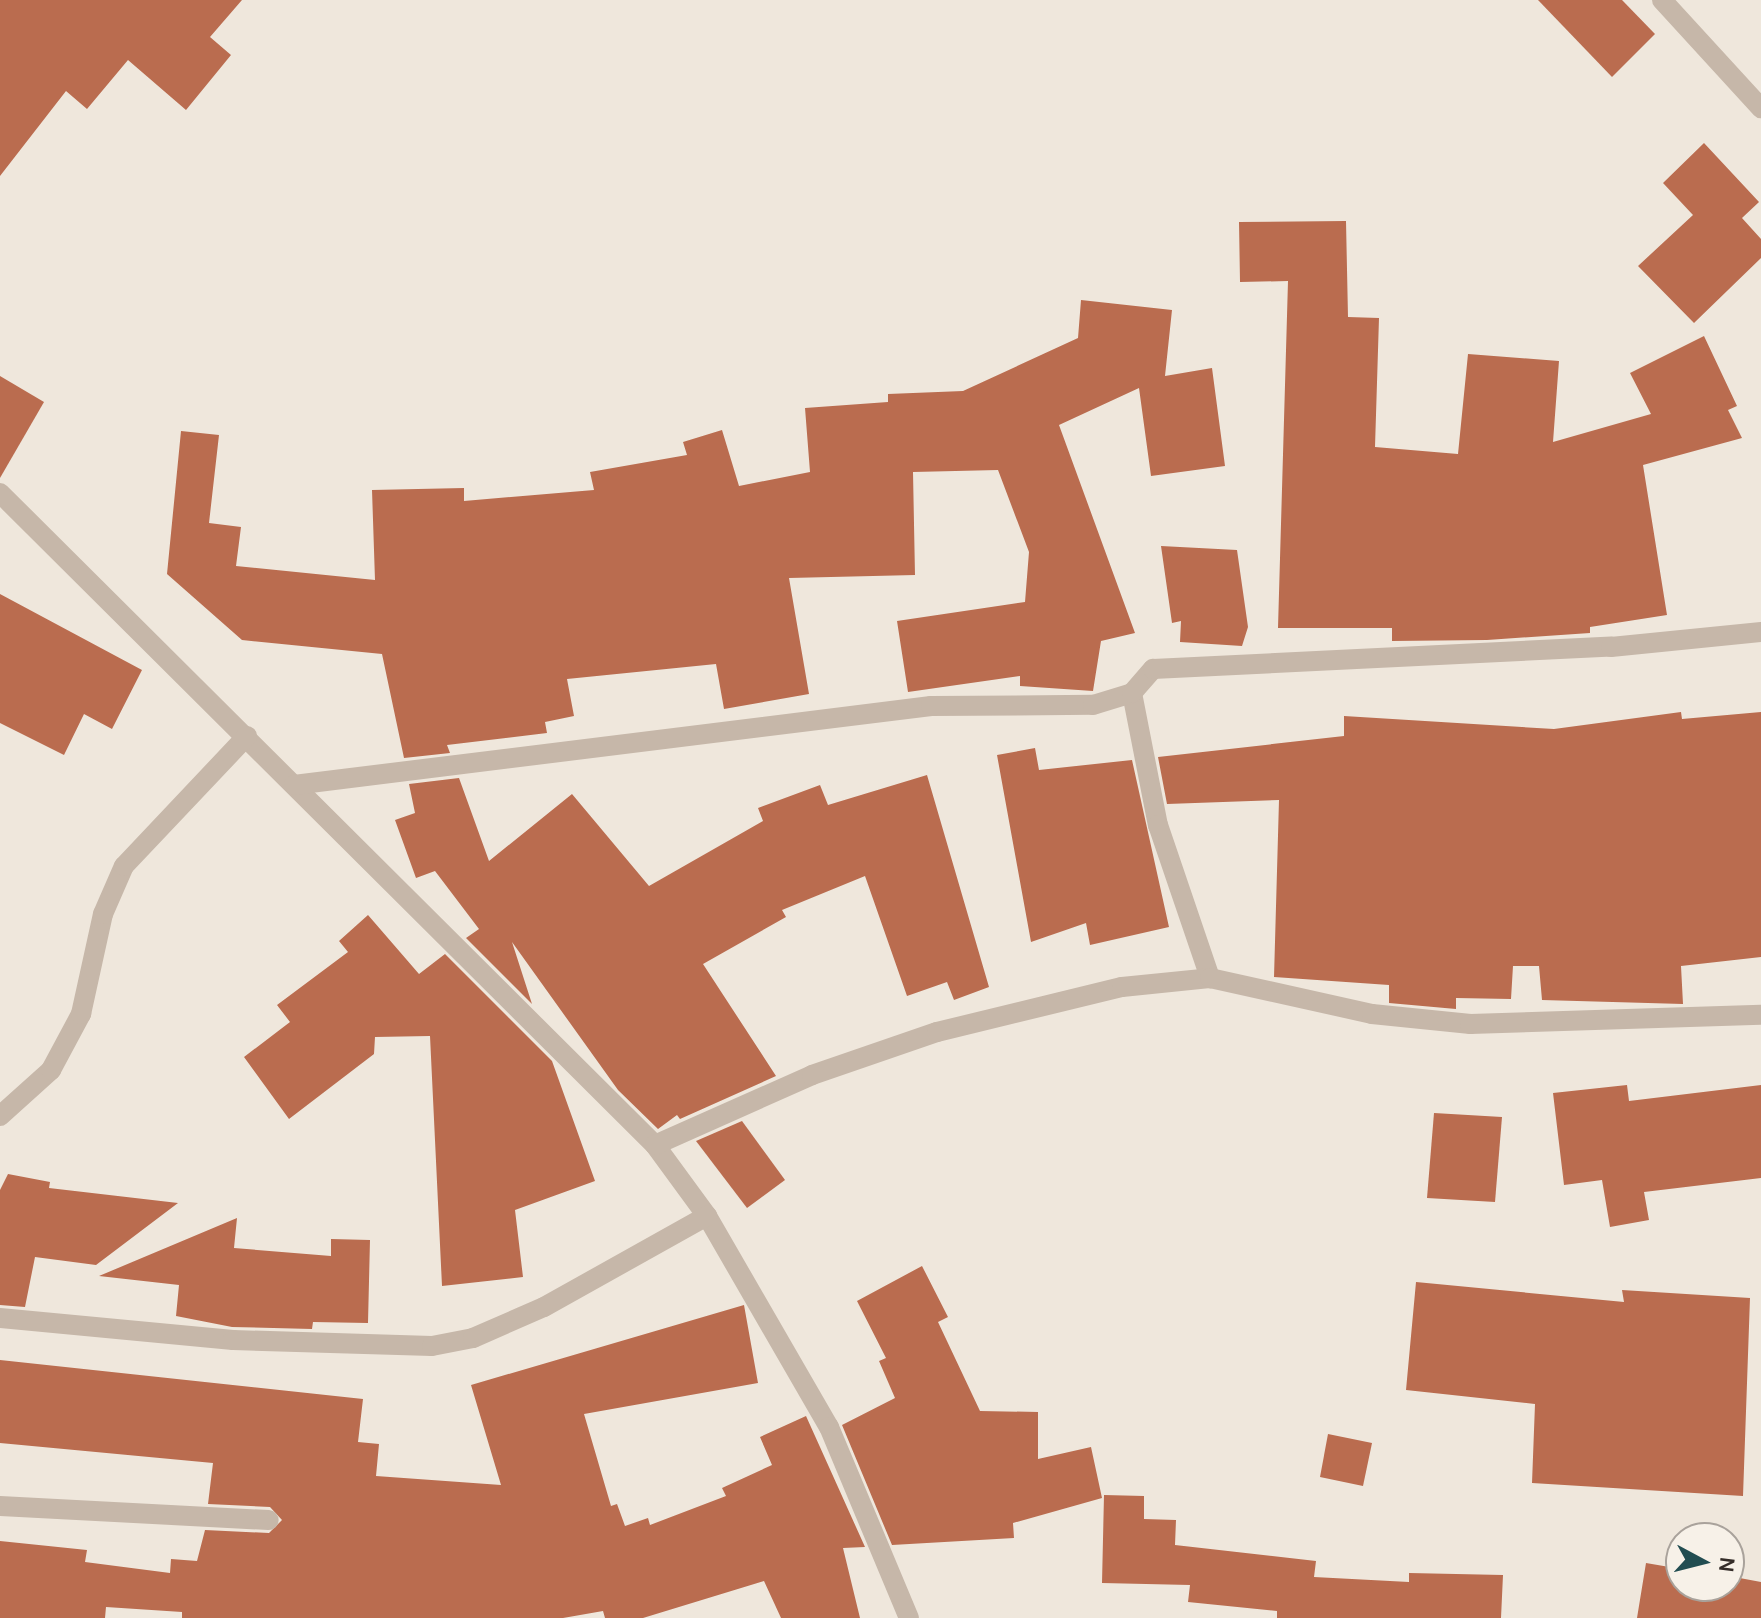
<!DOCTYPE html>
<html>
<head>
<meta charset="utf-8">
<style>
	body { margin:0 }
	#map { position:relative; width:1761px; height:1618px; overflow:hidden; background:#efe7dc; font-family:Karla,sans-serif }
	div>[style] { position:absolute }
	[style*='--x'] { left:calc(var(--x)*1px); top:calc(var(--y)*1px); width:calc(var(--w)*1px); rotate:calc(var(--a)*1deg) }
	.building>* { inset:0; background:#ba6c4f }
	.minor>* { height:20px; margin:-10px; padding:0 10px; transform-origin:10px; border-radius:10px; background:#c6b7a9 }
	span { translate:-50% -50%; white-space:nowrap; text-align:center; line-height:1.15; -webkit-text-stroke:7px #f7f1e8; paint-order:stroke }
	.north { position:absolute; left:1665px; top:1522px; width:80px; height:80px; box-sizing:border-box; background:#f7f1e8; border:2px solid #a9a29b; border-radius:50%; rotate:97deg; font-size:22px; font-weight:700; line-height:32px; text-align:center; color:#342c28 }
	.north::after { content:''; display:block; margin:auto; width:28px; height:36px; background:#224d51; clip-path:polygon(50% 0,100% 100%,50% 72%,0 100%) }
</style>
</head>
<body>
<div id="map">
	<div class="building">
		<i style="clip-path:polygon(0 0,242px 0,210px 37px,231px 55px,186px 110px,128px 60px,87px 109px,66px 91px,0 176px)"></i>
		<i style="clip-path:polygon(1538px 0,1622px 0,1655px 34px,1612px 77px)"></i>
		<i style="clip-path:polygon(1704px 143px,1759px 202px,1742px 218px,1761px 239px,1761px 258px,1694px 323px,1638px 266px,1693px 215px,1663px 183px)"></i>
		<i style="clip-path:polygon(1346px 221px,1348px 317px,1379px 318px,1375px 447px,1458px 454px,1468px 354px,1559px 361px,1553px 442px,1651px 414px,1630px 373px,1704px 336px,1737px 406px,1728px 410px,1742px 438px,1643px 465px,1667px 615px,1590px 627px,1590px 633px,1487px 640px,1392px 641px,1392px 628px,1278px 628px,1288px 281px,1240px 282px,1239px 222px)"></i>
		<i style="clip-path:polygon(1081px 300px,1172px 310px,1165px 376px,1212px 368px,1225px 466px,1151px 476px,1139px 388px,1059px 425px,1135px 633px,1101px 641px,1093px 691px,1020px 686px,1020px 676px,908px 692px,897px 621px,1025px 602px,1029px 552px,998px 470px,913px 472px,915px 575px,789px 578px,809px 694px,724px 709px,716px 664px,567px 679px,574px 716px,545px 722px,547px 733px,447px 745px,450px 753px,404px 758px,382px 654px,242px 640px,167px 574px,181px 431px,219px 435px,209px 523px,241px 527px,236px 566px,375px 580px,372px 490px,464px 488px,464px 501px,594px 490px,590px 472px,687px 455px,683px 442px,722px 430px,739px 486px,810px 472px,805px 408px,888px 402px,888px 394px,963px 391px,1078px 338px)"></i>
		<i style="clip-path:polygon(0 376px,44px 402px,0 478px)"></i>
		<i style="clip-path:polygon(1161px 546px,1237px 550px,1248px 627px,1242px 646px,1180px 642px,1181px 621px,1172px 623px)"></i>
		<i style="clip-path:polygon(0 594px,142px 670px,112px 729px,84px 714px,64px 755px,0 723px)"></i>
		<i style="clip-path:polygon(1681px 712px,1682px 719px,1761px 712px,1761px 957px,1681px 966px,1683px 1004px,1542px 1000px,1539px 966px,1513px 966px,1511px 999px,1456px 998px,1456px 1009px,1389px 1003px,1389px 985px,1274px 977px,1279px 800px,1167px 804px,1158px 757px,1344px 736px,1344px 716px,1554px 729px)"></i>
		<i style="clip-path:polygon(1035px 748px,1039px 770px,1132px 760px,1169px 927px,1090px 945px,1086px 923px,1031px 942px,997px 755px)"></i>
		<i style="clip-path:polygon(927px 775px,989px 987px,954px 1000px,947px 982px,907px 996px,865px 876px,782px 910px,786px 917px,703px 964px,776px 1076px,680px 1119px,677px 1115px,658px 1129px,618px 1090px,512px 942px,532px 1004px,466px 938px,479px 929px,435px 871px,416px 878px,395px 820px,415px 813px,409px 784px,459px 778px,489px 861px,572px 794px,649px 886px,763px 821px,758px 808px,820px 785px,828px 805px)"></i>
		<i style="clip-path:polygon(368px 915px,419px 974px,445px 954px,552px 1061px,595px 1181px,515px 1210px,523px 1277px,442px 1286px,430px 1036px,375px 1037px,374px 1054px,289px 1119px,244px 1057px,290px 1022px,277px 1005px,348px 952px,339px 941px)"></i>
		<i style="clip-path:polygon(1627px 1085px,1629px 1101px,1761px 1085px,1761px 1178px,1644px 1192px,1649px 1220px,1610px 1227px,1602px 1180px,1564px 1185px,1553px 1093px)"></i>
		<i style="clip-path:polygon(1434px 1113px,1502px 1117px,1495px 1202px,1427px 1198px)"></i>
		<i style="clip-path:polygon(742px 1121px,785px 1180px,747px 1208px,696px 1141px)"></i>
		<i style="clip-path:polygon(8px 1174px,50px 1182px,49px 1188px,178px 1203px,96px 1265px,35px 1257px,25px 1307px,0 1305px,0 1190px)"></i>
		<i style="clip-path:polygon(237px 1218px,234px 1248px,331px 1256px,331px 1239px,370px 1240px,368px 1323px,313px 1322px,312px 1329px,232px 1327px,176px 1316px,179px 1285px,99px 1276px)"></i>
		<i style="clip-path:polygon(922px 1266px,948px 1317px,938px 1322px,980px 1411px,1038px 1412px,1038px 1459px,1091px 1447px,1102px 1498px,1013px 1523px,1014px 1538px,892px 1545px,842px 1425px,895px 1398px,879px 1361px,886px 1358px,857px 1301px)"></i>
		<i style="clip-path:polygon(1416px 1282px,1624px 1302px,1622px 1290px,1750px 1298px,1743px 1496px,1532px 1483px,1535px 1404px,1406px 1390px)"></i>
		<i style="clip-path:polygon(744px 1305px,758px 1383px,584px 1414px,611px 1506px,617px 1504px,625px 1526px,648px 1518px,650px 1525px,726px 1496px,722px 1488px,772px 1465px,760px 1437px,806px 1416px,865px 1547px,843px 1548px,860px 1618px,781px 1618px,764px 1581px,643px 1618px,605px 1618px,603px 1611px,563px 1618px,182px 1618px,182px 1612px,106px 1607px,105px 1618px,0 1618px,0 1541px,87px 1550px,85px 1562px,170px 1573px,171px 1559px,197px 1561px,205px 1530px,269px 1533px,282px 1520px,270px 1507px,208px 1504px,213px 1463px,0 1443px,0 1360px,363px 1399px,358px 1442px,379px 1444px,376px 1476px,501px 1485px,471px 1385px)"></i>
		<i style="clip-path:polygon(1328px 1434px,1372px 1443px,1363px 1486px,1320px 1477px)"></i>
		<i style="clip-path:polygon(1104px 1495px,1144px 1496px,1144px 1519px,1176px 1520px,1175px 1545px,1316px 1561px,1314px 1577px,1409px 1582px,1409px 1573px,1503px 1575px,1501px 1618px,1277px 1618px,1277px 1611px,1188px 1602px,1190px 1585px,1102px 1583px)"></i>
		<i style="clip-path:polygon(1646px 1563px,1681px 1569px,1681px 1586px,1729px 1586px,1729px 1576px,1761px 1582px,1761px 1618px,1637px 1618px)"></i>
	</div>
	<div class="minor">
		<i style="--x:1662;--y:0;--w:147;--a:47.5"></i>
		<i style="--x:0;--y:493;--w:924;--a:44.87"></i>
		<i style="--x:655;--y:1145;--w:88;--a:53.8"></i>
		<i style="--x:707;--y:1216;--w:244;--a:60"></i>
		<i style="--x:829;--y:1427;--w:207;--a:67.3"></i>
		<i style="--x:1132;--y:693;--w:135;--a:78.9"></i>
		<i style="--x:1158;--y:825;--w:162;--a:71.2"></i>
		<i style="--x:294;--y:785;--w:642;--a:-7.07"></i>
		<i style="--x:931;--y:706;--w:162;--a:-0.4"></i>
		<i style="--x:1093;--y:705;--w:41;--a:-17.1"></i>
		<i style="--x:1132;--y:693;--w:32;--a:-49"></i>
		<i style="--x:1153;--y:669;--w:459;--a:-2.8"></i>
		<i style="--x:1611;--y:647;--w:151;--a:-5.7"></i>
		<i style="--x:0;--y:1116;--w:69;--a:-42"></i>
		<i style="--x:51;--y:1070;--w:64;--a:-61.8"></i>
		<i style="--x:81;--y:1014;--w:102;--a:-77.6"></i>
		<i style="--x:103;--y:914;--w:52;--a:-66.4"></i>
		<i style="--x:124;--y:866;--w:179;--a:-46.6"></i>
		<i style="--x:655;--y:1145;--w:172;--a:-24"></i>
		<i style="--x:812;--y:1075;--w:132;--a:-19"></i>
		<i style="--x:937;--y:1032;--w:190;--a:-13.7"></i>
		<i style="--x:1122;--y:987;--w:88;--a:-5.8"></i>
		<i style="--x:1210;--y:978;--w:166;--a:12.5"></i>
		<i style="--x:1372;--y:1014;--w:99;--a:5.8"></i>
		<i style="--x:1470;--y:1024;--w:291;--a:-1.8"></i>
		<i style="--x:0;--y:1318;--w:234;--a:5.4"></i>
		<i style="--x:233;--y:1340;--w:199;--a:1.7"></i>
		<i style="--x:432;--y:1346;--w:42;--a:-11"></i>
		<i style="--x:473;--y:1338;--w:77;--a:-23.6"></i>
		<i style="--x:544;--y:1307;--w:187;--a:-29.2"></i>
		<i style="--x:0;--y:1506;--w:269;--a:3"></i>
	</div>
	<div class="north">N</div>
</div>
</body>
</html>
